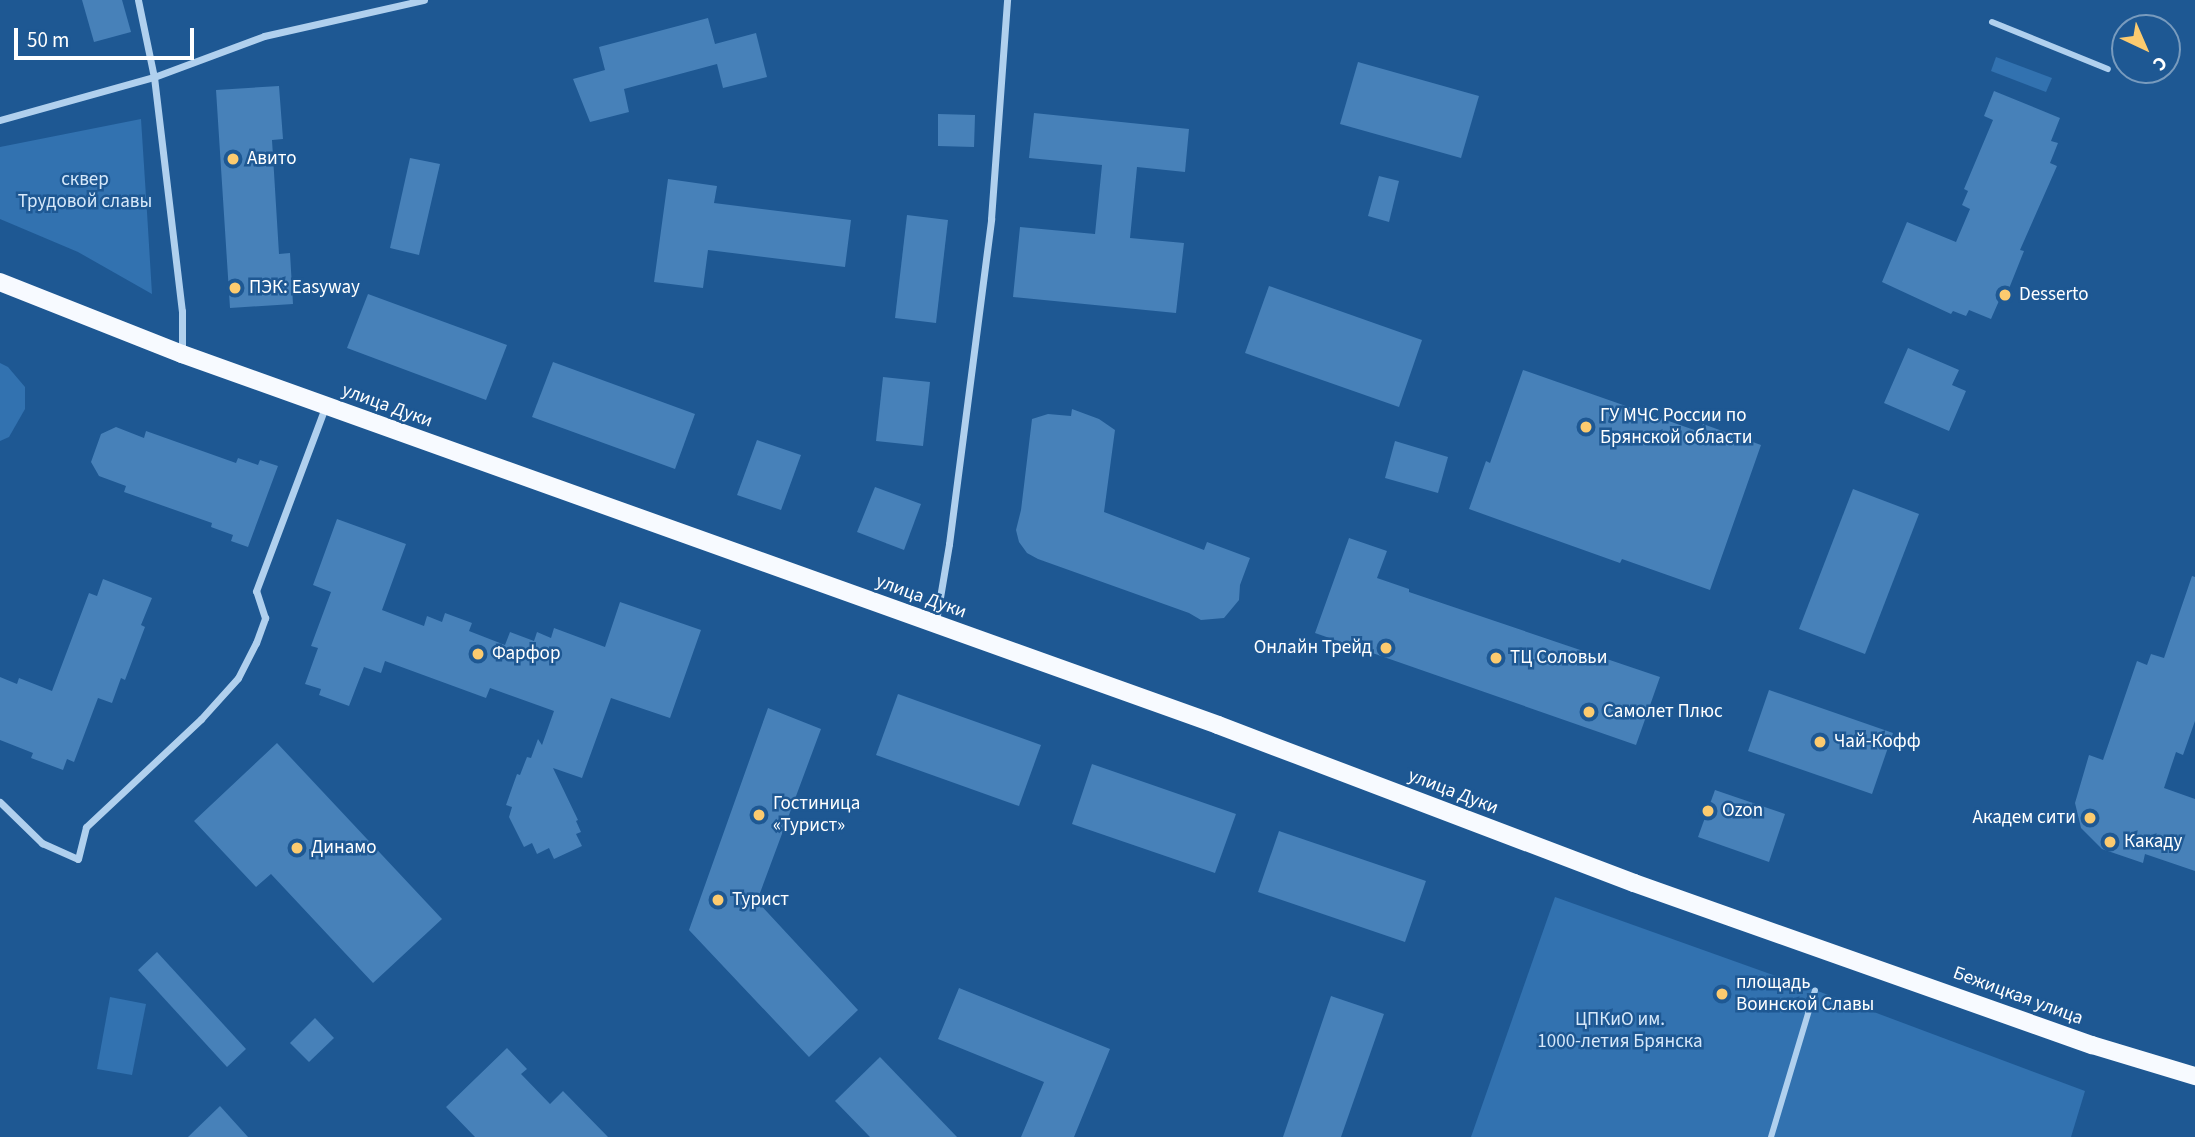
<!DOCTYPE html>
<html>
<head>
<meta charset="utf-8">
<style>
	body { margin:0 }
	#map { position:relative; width:2195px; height:1137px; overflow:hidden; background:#1e5893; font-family:"Source Sans 3",sans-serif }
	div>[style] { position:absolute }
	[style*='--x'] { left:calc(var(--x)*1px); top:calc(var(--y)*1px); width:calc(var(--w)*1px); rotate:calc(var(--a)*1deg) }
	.green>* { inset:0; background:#3272b0 }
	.building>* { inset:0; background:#4781b9 }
	.pedestrian>* { height:6px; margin:-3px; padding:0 3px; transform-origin:3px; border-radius:3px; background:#b0d0ee }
	.minor>* { height:7px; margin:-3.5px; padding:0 3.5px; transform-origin:3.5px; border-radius:3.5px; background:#b0d0ee }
	.primary>* { height:18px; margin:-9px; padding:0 9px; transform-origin:9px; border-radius:9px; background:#f7faff }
	.dots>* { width:19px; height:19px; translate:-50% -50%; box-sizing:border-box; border:4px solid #1e5893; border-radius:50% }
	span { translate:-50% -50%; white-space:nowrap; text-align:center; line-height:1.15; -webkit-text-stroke:5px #1e5893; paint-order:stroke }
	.poi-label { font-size:19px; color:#fff }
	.left { translate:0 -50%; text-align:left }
	.right { translate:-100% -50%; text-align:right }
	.park-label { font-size:19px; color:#d6e8fa }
	.street-label { font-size:19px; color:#fff }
	.north { position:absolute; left:2111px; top:14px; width:70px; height:70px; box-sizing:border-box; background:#1e5893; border:2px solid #789bbe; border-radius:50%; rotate:136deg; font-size:19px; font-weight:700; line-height:28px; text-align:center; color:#fff }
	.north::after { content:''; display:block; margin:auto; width:24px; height:32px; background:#fccb6f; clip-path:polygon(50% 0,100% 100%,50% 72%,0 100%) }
	.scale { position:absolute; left:14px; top:28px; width:180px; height:32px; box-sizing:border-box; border:4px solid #fff; border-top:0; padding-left:9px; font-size:21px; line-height:24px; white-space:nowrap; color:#fff; -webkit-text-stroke:5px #1e5893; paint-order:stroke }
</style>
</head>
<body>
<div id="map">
	<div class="green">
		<i style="clip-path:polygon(1996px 57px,2052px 78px,2046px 92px,1991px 71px)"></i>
		<i style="clip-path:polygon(141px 119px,147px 212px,152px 294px,78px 252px,0 219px,0 147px)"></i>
		<i style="clip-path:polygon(0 363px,8px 367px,25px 387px,25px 409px,9px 437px,0 441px)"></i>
		<i style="clip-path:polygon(1555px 897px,1815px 990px,2085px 1091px,2071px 1137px,1471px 1137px)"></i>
		<i style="clip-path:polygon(110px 997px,146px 1004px,132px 1075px,97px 1069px)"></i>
	</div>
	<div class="building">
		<i style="clip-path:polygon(82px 0,122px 0,131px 32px,94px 42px)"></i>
		<i style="clip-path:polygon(708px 18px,715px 44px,756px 33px,767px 77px,723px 88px,717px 64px,624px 89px,629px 112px,590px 122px,573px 79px,605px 70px,599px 47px)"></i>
		<i style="clip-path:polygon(1358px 62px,1479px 96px,1461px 158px,1340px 124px)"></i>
		<i style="clip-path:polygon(279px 86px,283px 139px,272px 140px,279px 254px,290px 253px,293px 304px,230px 308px,216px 90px)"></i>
		<i style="clip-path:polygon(1994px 91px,2060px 118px,2051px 141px,2058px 143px,2050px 163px,2057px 166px,2020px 250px,2024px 251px,2006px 296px,2002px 294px,1991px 319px,1969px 310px,1966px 316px,1953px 311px,1951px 314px,1882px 282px,1907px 222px,1956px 242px,1970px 209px,1962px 205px,1968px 191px,1964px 189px,1993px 120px,1984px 116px)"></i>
		<i style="clip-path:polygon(1034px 113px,1189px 129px,1185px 172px,1137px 167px,1130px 238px,1184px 243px,1176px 313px,1013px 297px,1020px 227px,1095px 234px,1102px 165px,1029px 158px)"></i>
		<i style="clip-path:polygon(938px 114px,975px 115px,974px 147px,938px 146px)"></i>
		<i style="clip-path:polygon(410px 158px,440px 164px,419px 255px,390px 248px)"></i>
		<i style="clip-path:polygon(1379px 176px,1399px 181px,1389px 222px,1368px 216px)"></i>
		<i style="clip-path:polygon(668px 179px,717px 186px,714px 203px,851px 220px,845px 267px,708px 250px,703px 288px,654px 282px)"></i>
		<i style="clip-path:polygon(907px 215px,948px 220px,936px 323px,895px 318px)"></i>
		<i style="clip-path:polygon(1269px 286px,1422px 340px,1399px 407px,1245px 353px)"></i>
		<i style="clip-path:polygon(368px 294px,507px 345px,486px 400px,347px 348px)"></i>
		<i style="clip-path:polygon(1908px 348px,1959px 370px,1952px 385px,1966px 391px,1949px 431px,1884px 403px)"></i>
		<i style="clip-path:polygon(553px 362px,695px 414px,675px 469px,532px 417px)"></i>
		<i style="clip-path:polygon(1523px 370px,1700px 432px,1703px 424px,1761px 445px,1710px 590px,1622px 559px,1620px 563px,1469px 509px,1486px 461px,1490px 463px)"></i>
		<i style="clip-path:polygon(883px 377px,930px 382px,923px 446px,876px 441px)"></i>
		<i style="clip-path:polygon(1072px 409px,1099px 419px,1115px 430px,1104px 512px,1204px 550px,1207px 542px,1250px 558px,1240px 585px,1239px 600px,1224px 618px,1201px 620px,1189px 613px,1038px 559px,1027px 553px,1019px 542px,1016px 530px,1021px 510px,1032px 419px,1048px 414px,1071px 416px)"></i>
		<i style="clip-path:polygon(116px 427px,144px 438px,146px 431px,236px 463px,238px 458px,258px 465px,260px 460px,278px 466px,248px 547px,231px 541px,233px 535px,211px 527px,212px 523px,124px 492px,126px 486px,99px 476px,91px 462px,101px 434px)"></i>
		<i style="clip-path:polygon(757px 440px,801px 455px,781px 510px,737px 495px)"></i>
		<i style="clip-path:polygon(1395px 441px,1448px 457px,1438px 493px,1385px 478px)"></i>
		<i style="clip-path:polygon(875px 487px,921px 504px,904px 550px,857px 532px)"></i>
		<i style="clip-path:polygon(1853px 489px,1919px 514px,1865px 654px,1799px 629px)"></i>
		<i style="clip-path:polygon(337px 519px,406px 544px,382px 610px,424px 626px,427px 616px,442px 622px,445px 613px,472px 623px,469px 631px,505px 645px,510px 632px,534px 641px,537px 632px,551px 638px,554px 628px,605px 647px,620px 602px,701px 630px,670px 718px,611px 698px,582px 778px,553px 768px,578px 820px,576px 821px,581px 832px,576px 834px,582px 846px,554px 859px,549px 848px,537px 854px,532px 843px,524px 847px,509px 817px,512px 807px,506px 805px,517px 774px,520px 775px,527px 757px,531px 758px,538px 739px,542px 745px,554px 711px,490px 688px,486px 698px,385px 661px,381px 673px,364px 667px,349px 706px,319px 695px,321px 689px,305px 684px,318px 648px,311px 646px,331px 592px,313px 585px)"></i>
		<i style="clip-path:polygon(1349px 538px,1387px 551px,1377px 578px,1409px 589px,1409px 592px,1660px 677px,1636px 745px,1315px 633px)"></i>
		<i style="clip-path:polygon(2192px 576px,2195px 577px,2195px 721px,2183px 755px,2176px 752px,2164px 788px,2195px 799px,2195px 871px,2145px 854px,2143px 863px,2102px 849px,2081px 828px,2075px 803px,2089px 755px,2103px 760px,2137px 661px,2147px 665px,2151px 654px,2164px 658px)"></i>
		<i style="clip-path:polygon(103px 579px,152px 598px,141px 625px,145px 627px,125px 680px,121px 678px,112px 703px,98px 698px,74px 762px,67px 759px,63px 770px,31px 758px,33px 753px,0 740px,0 677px,17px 684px,19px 678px,52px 691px,89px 593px,97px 596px)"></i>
		<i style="clip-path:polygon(1769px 690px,1893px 733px,1872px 794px,1748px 751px)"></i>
		<i style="clip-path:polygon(898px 694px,1041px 745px,1019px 806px,876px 755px)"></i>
		<i style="clip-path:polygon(768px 708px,821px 729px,757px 901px,858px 1010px,809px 1057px,689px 930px)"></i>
		<i style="clip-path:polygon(277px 743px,442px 919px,373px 983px,271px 874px,256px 887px,194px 821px)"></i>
		<i style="clip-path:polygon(1092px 764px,1236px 814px,1215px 873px,1072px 824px)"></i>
		<i style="clip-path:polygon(1715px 790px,1785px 814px,1769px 862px,1698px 837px)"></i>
		<i style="clip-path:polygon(1279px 831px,1426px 881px,1405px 942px,1258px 892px)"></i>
		<i style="clip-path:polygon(157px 952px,246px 1049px,227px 1067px,138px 970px)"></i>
		<i style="clip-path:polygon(959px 988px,1110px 1049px,1074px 1137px,1021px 1137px,1044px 1082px,938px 1039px)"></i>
		<i style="clip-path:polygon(1331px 996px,1384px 1014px,1341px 1137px,1283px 1137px)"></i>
		<i style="clip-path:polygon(315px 1018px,334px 1038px,309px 1062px,290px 1043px)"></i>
		<i style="clip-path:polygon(507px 1048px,527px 1069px,521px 1074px,550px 1104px,563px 1091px,608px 1137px,475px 1137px,446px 1107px)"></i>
		<i style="clip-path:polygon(880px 1057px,957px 1137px,870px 1137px,835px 1101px)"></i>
		<i style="clip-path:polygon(220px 1106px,248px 1137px,188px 1137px)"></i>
	</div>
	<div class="pedestrian">
		<i style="--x:1992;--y:22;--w:125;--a:22.1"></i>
		<i style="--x:1771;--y:1137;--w:153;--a:-73.3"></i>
	</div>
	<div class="minor">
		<i style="--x:138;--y:0;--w:79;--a:78.3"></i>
		<i style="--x:154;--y:77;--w:236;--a:83.2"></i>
		<i style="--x:182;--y:311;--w:42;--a:90"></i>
		<i style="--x:0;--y:120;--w:160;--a:-15.6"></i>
		<i style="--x:154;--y:77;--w:117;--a:-20.4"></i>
		<i style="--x:264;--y:36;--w:164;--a:-12.7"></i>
		<i style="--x:936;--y:621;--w:78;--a:-80.4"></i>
		<i style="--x:949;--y:544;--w:328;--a:-82.6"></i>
		<i style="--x:991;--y:219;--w:220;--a:-85.8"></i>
		<i style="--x:0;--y:802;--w:59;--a:44.3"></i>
		<i style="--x:42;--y:843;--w:39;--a:24"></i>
		<i style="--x:78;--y:859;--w:33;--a:-76"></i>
		<i style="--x:86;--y:827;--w:158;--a:-43.2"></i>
		<i style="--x:201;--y:719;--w:55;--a:-47.9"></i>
		<i style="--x:238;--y:678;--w:39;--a:-63"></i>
		<i style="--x:256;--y:643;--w:27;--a:-70"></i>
		<i style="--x:265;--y:618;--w:28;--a:-108"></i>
		<i style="--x:256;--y:591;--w:197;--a:-69.4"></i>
	</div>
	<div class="primary">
		<i style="--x:0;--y:282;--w:196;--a:21.6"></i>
		<i style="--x:182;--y:354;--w:1100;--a:19.7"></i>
		<i style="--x:1218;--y:725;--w:445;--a:20.8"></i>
		<i style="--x:1634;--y:883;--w:486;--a:19.5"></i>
		<i style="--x:2092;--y:1045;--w:108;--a:16.8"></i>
	</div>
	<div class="dots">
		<i style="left:233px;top:159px;background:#fccb6f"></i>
		<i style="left:235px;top:288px;background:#fccb6f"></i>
		<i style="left:2005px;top:295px;background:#fccb6f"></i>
		<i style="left:1586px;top:427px;background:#fccb6f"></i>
		<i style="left:1386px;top:648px;background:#fccb6f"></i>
		<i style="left:478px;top:654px;background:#fccb6f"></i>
		<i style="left:1496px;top:658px;background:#fccb6f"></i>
		<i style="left:1589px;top:712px;background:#fccb6f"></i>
		<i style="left:1820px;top:742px;background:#fccb6f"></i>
		<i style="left:1708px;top:811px;background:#fccb6f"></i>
		<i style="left:759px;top:815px;background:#fccb6f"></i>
		<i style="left:2090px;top:818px;background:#fccb6f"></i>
		<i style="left:2110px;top:842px;background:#fccb6f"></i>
		<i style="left:297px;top:848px;background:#fccb6f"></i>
		<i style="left:718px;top:900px;background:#fccb6f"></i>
		<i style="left:1722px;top:994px;background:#fccb6f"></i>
	</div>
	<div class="poi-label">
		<span class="left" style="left:247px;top:159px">Авито</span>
		<span class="left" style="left:249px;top:288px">ПЭК: Easyway</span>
		<span class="left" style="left:2019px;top:295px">Desserto</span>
		<span class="left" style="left:1600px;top:427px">ГУ МЧС России по<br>Брянской области</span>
		<span class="right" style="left:1372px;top:648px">Онлайн Трейд</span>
		<span class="left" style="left:492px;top:654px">Фарфор</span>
		<span class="left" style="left:1510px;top:658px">ТЦ Соловьи</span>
		<span class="left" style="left:1603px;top:712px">Самолет Плюс</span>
		<span class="left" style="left:1834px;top:742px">Чай-Кофф</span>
		<span class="left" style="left:773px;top:815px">Гостиница<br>«Турист»</span>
		<span class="left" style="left:1722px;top:811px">Ozon</span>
		<span class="right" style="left:2076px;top:818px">Академ сити</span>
		<span class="left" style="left:2124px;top:842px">Какаду</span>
		<span class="left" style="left:311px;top:848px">Динамо</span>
		<span class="left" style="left:732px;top:900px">Турист</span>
		<span class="left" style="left:1736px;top:994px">площадь<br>Воинской Славы</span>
	</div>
	<div class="park-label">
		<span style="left:85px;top:191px">сквер<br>Трудовой славы</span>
		<span style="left:1620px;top:1031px">ЦПКиО им.<br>1000-летия Брянска</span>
	</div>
	<div class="street-label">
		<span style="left:387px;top:406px;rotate:20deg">улица Дуки</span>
		<span style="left:921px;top:597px;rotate:20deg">улица Дуки</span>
		<span style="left:1453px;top:792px;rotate:21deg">улица Дуки</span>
		<span style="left:2018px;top:996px;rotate:20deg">Бежицкая улица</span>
	</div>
	<div class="north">С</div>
	<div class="scale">50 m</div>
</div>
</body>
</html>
